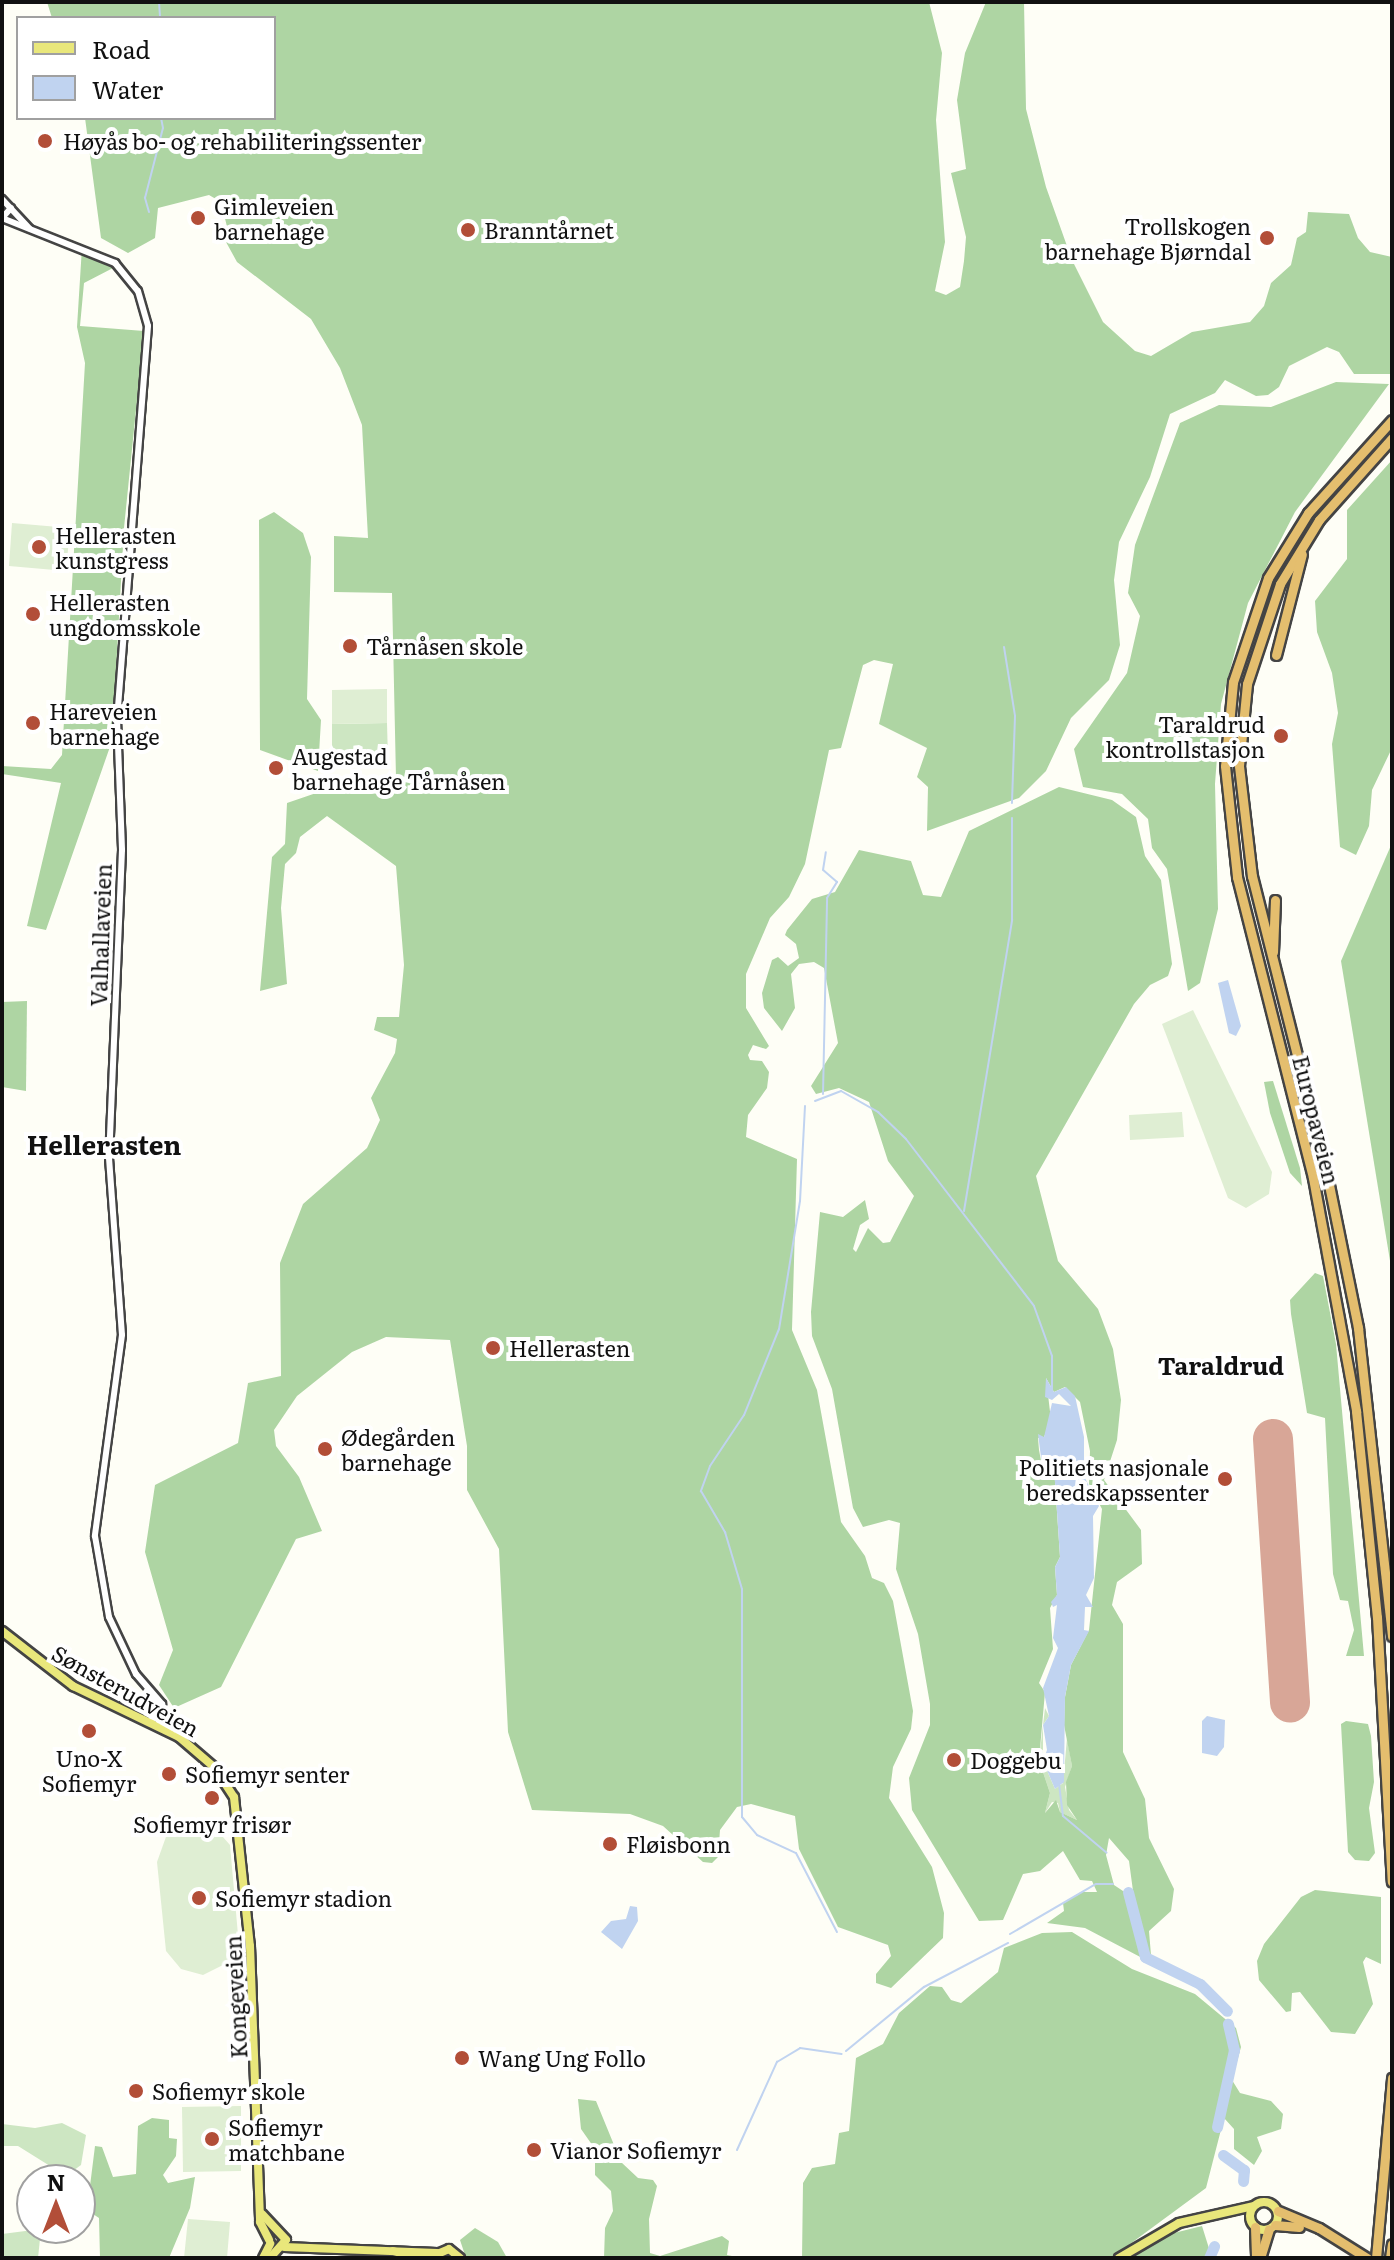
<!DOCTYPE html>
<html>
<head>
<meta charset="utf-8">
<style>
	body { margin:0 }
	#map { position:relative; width:1394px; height:2260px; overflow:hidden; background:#fefef6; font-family:Literata,serif }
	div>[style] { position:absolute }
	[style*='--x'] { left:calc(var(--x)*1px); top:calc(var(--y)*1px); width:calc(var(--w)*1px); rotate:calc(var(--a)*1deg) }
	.green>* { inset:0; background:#cde6c2 }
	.forest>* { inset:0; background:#aed5a3 }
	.pitch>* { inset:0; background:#dfeed3 }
	.water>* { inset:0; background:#c0d3f0 }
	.stream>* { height:2px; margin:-1px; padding:0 1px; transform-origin:1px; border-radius:1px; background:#c0d3f0 }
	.river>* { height:11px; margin:-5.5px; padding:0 5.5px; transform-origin:5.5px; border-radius:5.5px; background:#c0d3f0 }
	.runway>* { height:40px; margin:-20px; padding:0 20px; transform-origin:20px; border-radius:20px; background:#d8a697 }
	.roads { filter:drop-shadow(2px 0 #444) drop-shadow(-2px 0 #444) drop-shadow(0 2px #444) drop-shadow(0 -2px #444) }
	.minor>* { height:6px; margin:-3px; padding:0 3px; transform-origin:3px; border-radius:3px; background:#fff }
	.major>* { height:8px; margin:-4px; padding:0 4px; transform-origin:4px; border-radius:4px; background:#e9e77b }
	.major>.ring { margin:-4px; padding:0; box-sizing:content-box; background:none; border:8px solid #e9e77b; border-radius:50% }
	.highway>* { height:9px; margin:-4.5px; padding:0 4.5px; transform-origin:4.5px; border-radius:4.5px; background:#e4be6e }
	.dots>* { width:22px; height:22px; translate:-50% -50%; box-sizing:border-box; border:4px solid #fff; border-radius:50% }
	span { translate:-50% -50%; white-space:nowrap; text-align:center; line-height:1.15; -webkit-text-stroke:8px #fff; paint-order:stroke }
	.poi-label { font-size:22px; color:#111 }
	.left { translate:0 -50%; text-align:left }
	.right { translate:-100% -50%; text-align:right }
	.street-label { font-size:22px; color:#111 }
	.neighbourhood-label { font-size:24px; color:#111; font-weight:700 }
	.quarter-label { font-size:26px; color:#111; font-weight:700 }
	.frame { position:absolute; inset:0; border:4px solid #111; pointer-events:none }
	.legend { position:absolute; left:16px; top:16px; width:260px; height:104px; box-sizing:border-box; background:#fff; border:2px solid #a0a0a0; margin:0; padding:10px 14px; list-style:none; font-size:24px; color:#111 }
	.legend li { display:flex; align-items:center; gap:16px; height:40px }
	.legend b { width:40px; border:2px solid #a0a0a0 }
	.north { position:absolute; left:16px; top:2164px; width:80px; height:80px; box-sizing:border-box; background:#fff; border:2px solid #a0a0a0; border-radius:50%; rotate:0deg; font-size:22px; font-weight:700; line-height:32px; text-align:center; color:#111 }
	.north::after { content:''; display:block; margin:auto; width:28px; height:36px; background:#b24e38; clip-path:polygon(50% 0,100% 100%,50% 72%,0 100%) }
</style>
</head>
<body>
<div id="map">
	<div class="green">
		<i style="clip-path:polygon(387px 723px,388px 760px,332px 760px,332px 724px)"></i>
		<i style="clip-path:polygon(1045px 1708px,1049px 1716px,1043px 1725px,1043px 1761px,1055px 1789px,1063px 1783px,1067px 1738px,1072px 1766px,1065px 1787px,1069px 1810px,1077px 1820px,1060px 1812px,1058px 1803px,1052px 1802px,1045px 1813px,1050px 1793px,1039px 1760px)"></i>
		<i style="clip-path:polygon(62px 2123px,86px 2135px,81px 2165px,66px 2176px,18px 2146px,2px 2146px,2px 2124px,35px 2128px)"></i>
		<i style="clip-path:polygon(41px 2229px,38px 2258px,2px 2258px,2px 2234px)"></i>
	</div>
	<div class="forest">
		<i style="clip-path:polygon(47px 2px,929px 2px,942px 53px,936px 120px,945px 242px,935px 291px,946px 295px,960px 287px,964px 261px,966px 237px,951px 173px,966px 169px,957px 100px,965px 53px,986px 2px,1024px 2px,1026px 109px,1046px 187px,1072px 260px,1103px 322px,1135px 351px,1151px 356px,1192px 332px,1250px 322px,1264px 306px,1271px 283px,1291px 265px,1297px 238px,1306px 232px,1308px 212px,1349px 214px,1358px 238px,1370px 252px,1392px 257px,1392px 374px,1354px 374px,1339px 352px,1327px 347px,1289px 366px,1279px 387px,1268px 395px,1256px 396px,1225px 380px,1215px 393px,1170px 414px,1150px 477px,1119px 542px,1114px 580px,1120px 645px,1109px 680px,1071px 718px,1046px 771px,1019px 798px,927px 831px,928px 787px,917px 777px,927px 748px,879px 724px,893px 664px,874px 660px,863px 665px,841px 748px,829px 750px,805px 864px,789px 897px,770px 918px,746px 974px,746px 1008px,769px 1046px,766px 1049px,753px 1045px,748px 1055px,750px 1060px,762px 1061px,769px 1072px,767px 1088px,748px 1115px,746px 1137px,797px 1159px,792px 1330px,817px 1390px,841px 1522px,865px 1556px,872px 1578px,884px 1583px,893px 1601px,913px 1711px,911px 1729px,893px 1767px,889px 1798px,932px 1867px,944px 1913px,943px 1938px,891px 1988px,876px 1983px,876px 1974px,891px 1956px,888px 1945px,838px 1927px,799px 1849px,795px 1816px,751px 1804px,737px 1807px,720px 1830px,718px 1857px,712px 1863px,703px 1862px,663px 1826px,630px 1814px,532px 1810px,508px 1732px,499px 1549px,467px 1490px,467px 1446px,450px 1340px,386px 1337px,352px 1352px,297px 1396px,274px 1430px,276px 1446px,299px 1477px,322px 1531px,296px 1539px,221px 1687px,174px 1708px,159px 1685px,173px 1650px,145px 1552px,155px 1485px,238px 1443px,248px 1383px,281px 1376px,280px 1263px,303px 1204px,367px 1148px,380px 1120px,371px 1098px,395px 1053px,397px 1039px,374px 1030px,377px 1017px,399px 1017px,404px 965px,396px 866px,327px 816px,300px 837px,296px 853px,285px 864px,281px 908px,287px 984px,260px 991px,272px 857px,285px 844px,287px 803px,325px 790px,330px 778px,396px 778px,392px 593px,334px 592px,334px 536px,368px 538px,362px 425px,340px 368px,311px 319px,237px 262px,226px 242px,229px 235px,221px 202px,209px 195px,158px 208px,155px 238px,128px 253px,101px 238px,85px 118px,274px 118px,274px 18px,52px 18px)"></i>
		<i style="clip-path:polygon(82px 247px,113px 268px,84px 283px,80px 326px,144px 331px,124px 528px,112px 741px,46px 930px,27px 926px,61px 783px,2px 774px,2px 766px,51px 769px,62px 755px,85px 363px,77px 327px)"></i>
		<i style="clip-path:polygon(1336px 382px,1389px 384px,1295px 512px,1248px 603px,1221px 704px,1215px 784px,1218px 909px,1200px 983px,1188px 991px,1167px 869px,1152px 848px,1148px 819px,1122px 794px,1083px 787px,1074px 749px,1127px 673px,1140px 616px,1128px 593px,1135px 545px,1180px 423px,1219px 405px,1271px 407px)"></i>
		<i style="clip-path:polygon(1392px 460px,1392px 748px,1372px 790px,1369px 826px,1356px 855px,1340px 847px,1332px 744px,1338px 713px,1332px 673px,1317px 632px,1315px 601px,1347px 559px,1347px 510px)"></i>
		<i style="clip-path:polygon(274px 512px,303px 533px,311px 557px,307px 699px,321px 720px,318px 771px,260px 750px,259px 520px)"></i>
		<i style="clip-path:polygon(evenodd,1059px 787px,1112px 800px,1136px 817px,1145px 856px,1161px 880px,1172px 964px,1168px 976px,1150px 985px,1134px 1004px,1036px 1176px,1058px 1261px,1098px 1309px,1113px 1349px,1121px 1400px,1117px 1440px,1104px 1480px,1141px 1530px,1142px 1564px,1117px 1582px,1112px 1605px,1123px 1624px,1123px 1752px,1145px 1799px,1149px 1838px,1174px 1889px,1171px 1911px,1149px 1931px,1151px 1955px,1146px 1960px,1085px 1928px,1047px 1923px,1064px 1911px,1063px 1903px,1081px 1892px,1097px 1892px,1092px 1881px,1080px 1880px,1063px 1851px,1040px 1871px,1023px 1874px,1003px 1920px,979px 1921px,912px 1810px,909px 1778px,930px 1725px,930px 1704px,918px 1634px,896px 1569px,900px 1523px,889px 1520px,863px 1527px,853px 1508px,832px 1389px,812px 1336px,811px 1312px,820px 1212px,843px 1217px,865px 1200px,869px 1219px,860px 1225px,853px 1249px,856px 1252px,868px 1228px,883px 1243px,890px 1242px,914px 1196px,888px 1161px,869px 1102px,839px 1088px,816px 1094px,811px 1086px,838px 1043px,824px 968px,814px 962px,799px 964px,791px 974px,795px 1008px,782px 1031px,764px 1008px,762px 993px,772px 960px,778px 957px,788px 966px,799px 958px,796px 944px,785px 935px,787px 930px,812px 899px,835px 892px,859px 850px,911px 861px,923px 895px,941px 897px,969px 831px,1059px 787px,1046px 1378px,1054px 1392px,1065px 1387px,1080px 1402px,1090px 1451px,1089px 1484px,1102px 1509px,1089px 1630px,1071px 1665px,1065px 1697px,1064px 1725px,1072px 1766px,1066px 1782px,1067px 1805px,1077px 1820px,1060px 1812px,1056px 1800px,1045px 1813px,1050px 1793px,1039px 1760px,1045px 1692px,1039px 1683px,1053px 1649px,1050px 1608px,1057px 1595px,1055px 1567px,1060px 1557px,1054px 1467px,1042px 1466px,1039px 1450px,1038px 1438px,1044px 1437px,1051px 1420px,1046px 1378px,1059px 787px,1109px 1838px,1129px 1861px,1133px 1891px,1126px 1893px,1114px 1885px,1106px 1855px,1109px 1838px)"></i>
		<i style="clip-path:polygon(1392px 843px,1392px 1273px,1341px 961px)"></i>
		<i style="clip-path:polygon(27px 1001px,26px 1091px,2px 1087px,2px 1002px)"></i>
		<i style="clip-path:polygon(1273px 1081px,1300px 1168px,1302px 1186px,1290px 1173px,1270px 1113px,1264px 1082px)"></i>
		<i style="clip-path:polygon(1315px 1273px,1323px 1276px,1336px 1344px,1364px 1656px,1346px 1656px,1354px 1630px,1348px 1601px,1340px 1600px,1333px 1574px,1325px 1418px,1307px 1413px,1291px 1314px,1290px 1300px)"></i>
		<i style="clip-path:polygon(1346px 1721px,1368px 1724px,1371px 1736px,1374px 1782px,1369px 1808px,1375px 1853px,1369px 1861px,1355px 1860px,1348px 1852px,1341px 1724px)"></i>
		<i style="clip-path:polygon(1315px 1890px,1381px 1897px,1381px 1964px,1366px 1957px,1363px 1962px,1373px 2004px,1355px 2034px,1331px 2032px,1300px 1992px,1292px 1993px,1291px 2011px,1286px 2012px,1259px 1980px,1257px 1961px,1264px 1944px,1301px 1897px)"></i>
		<i style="clip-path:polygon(1072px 1932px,1132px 1969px,1195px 1994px,1236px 2028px,1241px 2047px,1232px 2080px,1240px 2093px,1271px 2101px,1283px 2114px,1281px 2129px,1257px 2137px,1262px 2151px,1254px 2165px,1234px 2149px,1234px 2129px,1224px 2118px,1206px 2188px,1111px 2258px,802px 2258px,803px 2183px,812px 2168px,835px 2164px,839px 2133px,849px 2131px,856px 2058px,883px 2044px,899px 2013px,930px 1986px,942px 1987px,951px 2000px,961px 2003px,998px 1972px,1004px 1948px,1042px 1933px)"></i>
		<i style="clip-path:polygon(578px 2099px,596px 2101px,621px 2162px,638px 2178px,653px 2180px,657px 2186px,649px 2219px,650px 2253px,660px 2256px,722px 2236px,729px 2241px,727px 2255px,742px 2258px,604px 2258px,605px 2228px,613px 2211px,611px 2191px,595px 2175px,595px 2149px,581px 2129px)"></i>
		<i style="clip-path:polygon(152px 2118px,169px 2120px,169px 2138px,177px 2139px,176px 2156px,163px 2175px,168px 2183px,195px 2177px,190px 2208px,169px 2258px,100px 2258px,99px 2218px,87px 2210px,95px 2146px,102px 2147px,113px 2177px,136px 2174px,138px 2126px)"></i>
		<i style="clip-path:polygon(1202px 2226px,1212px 2258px,1129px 2258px,1162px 2236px)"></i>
		<i style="clip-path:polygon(475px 2228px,498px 2242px,507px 2258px,466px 2258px,460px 2240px)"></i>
	</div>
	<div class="pitch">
		<i style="clip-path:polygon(12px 523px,70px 528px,66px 571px,9px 566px)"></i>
		<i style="clip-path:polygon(387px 689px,387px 723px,332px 724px,332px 690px)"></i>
		<i style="clip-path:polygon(1193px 1010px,1272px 1172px,1269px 1194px,1246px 1208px,1228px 1198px,1162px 1024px)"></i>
		<i style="clip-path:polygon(1182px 1112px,1184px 1137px,1130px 1140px,1129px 1115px)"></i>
		<i style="clip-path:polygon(193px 1822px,215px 1828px,230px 1845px,238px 1935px,229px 1962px,203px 1975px,181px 1969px,166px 1951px,157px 1862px,167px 1834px)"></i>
		<i style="clip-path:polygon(241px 2106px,241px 2171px,183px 2172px,182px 2107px)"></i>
		<i style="clip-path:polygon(188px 2219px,230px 2222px,227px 2258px,184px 2258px)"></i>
	</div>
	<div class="water">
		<i style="clip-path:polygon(1228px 980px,1241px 1026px,1236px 1036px,1229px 1033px,1218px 983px)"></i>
		<i style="clip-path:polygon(1046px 1378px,1054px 1392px,1066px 1387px,1075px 1396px,1084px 1437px,1084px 1476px,1099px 1506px,1093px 1516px,1094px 1578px,1086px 1595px,1093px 1607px,1085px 1607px,1084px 1630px,1089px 1631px,1071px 1665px,1065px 1697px,1064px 1782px,1055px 1789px,1043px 1761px,1047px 1750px,1043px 1725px,1049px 1716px,1043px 1688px,1058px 1648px,1053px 1638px,1057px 1605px,1053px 1607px,1051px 1602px,1057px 1595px,1055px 1567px,1060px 1557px,1054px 1467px,1042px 1465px,1038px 1434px,1044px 1437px,1052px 1403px,1071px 1406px,1059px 1394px,1052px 1400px,1045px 1397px)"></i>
		<i style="clip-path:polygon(1207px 1716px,1225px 1720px,1224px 1747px,1217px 1756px,1202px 1753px,1202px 1721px)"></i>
		<i style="clip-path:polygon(630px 1906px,637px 1907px,638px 1921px,622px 1949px,601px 1932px,611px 1921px,626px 1919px)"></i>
	</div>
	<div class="stream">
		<i style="--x:159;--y:2;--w:16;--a:86"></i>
		<i style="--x:149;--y:212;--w:15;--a:-106"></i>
		<i style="--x:145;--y:198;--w:72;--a:-75.6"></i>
		<i style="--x:163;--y:128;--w:10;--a:-101"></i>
		<i style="--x:1004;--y:647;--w:70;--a:80.9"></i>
		<i style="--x:1015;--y:716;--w:87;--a:92"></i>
		<i style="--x:823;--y:1094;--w:196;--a:-88.8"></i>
		<i style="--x:827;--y:898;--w:19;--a:-58"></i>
		<i style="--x:837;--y:882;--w:18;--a:-139"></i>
		<i style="--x:823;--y:870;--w:18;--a:-81"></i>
		<i style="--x:815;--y:1101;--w:28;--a:-21"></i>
		<i style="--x:841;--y:1091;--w:43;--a:29.6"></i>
		<i style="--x:878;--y:1112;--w:39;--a:44"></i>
		<i style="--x:906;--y:1139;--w:210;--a:52.5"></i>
		<i style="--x:1034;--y:1306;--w:53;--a:70.2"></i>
		<i style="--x:1052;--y:1356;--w:35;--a:90"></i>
		<i style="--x:805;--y:1106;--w:95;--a:93"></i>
		<i style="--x:800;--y:1201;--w:130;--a:99.3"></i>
		<i style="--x:779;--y:1329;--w:93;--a:112.1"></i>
		<i style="--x:744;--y:1415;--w:61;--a:123.7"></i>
		<i style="--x:710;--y:1466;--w:27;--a:110"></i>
		<i style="--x:701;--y:1491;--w:48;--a:59.7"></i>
		<i style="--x:725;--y:1532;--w:59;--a:73.4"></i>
		<i style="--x:742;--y:1589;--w:228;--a:90"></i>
		<i style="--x:742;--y:1817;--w:23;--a:50"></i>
		<i style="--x:757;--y:1835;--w:43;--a:24.8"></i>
		<i style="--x:796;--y:1853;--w:89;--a:62.6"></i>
		<i style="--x:964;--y:1211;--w:295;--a:-80.6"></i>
		<i style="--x:1012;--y:920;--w:102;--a:-90"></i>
		<i style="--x:1059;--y:1784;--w:32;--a:83"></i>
		<i style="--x:1063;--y:1816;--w:57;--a:40.1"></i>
		<i style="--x:1010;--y:1934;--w:99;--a:-30.2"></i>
		<i style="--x:1096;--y:1884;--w:17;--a:0"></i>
		<i style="--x:846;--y:2051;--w:101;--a:-39.4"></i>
		<i style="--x:924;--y:1987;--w:95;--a:-27.6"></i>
		<i style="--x:737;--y:2150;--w:97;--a:-65.6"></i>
		<i style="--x:777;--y:2062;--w:27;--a:-31"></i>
		<i style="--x:800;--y:2048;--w:42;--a:8.1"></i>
	</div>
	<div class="river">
		<i style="--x:1128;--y:1892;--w:67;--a:75.3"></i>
		<i style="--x:1145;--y:1957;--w:61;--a:26.1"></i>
		<i style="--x:1200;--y:1984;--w:38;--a:45"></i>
		<i style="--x:1217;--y:2127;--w:79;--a:-77.6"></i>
		<i style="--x:1234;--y:2050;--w:27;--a:-103"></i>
		<i style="--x:1223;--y:2155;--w:26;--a:36"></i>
		<i style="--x:1244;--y:2170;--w:11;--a:95"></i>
		<i style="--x:1209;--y:2258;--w:13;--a:-67"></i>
	</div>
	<div class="runway">
		<i style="--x:1273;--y:1439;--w:264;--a:86.3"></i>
	</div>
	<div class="roads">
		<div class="minor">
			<i style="--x:2;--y:199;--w:40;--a:47"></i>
			<i style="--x:11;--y:208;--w:13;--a:132"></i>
			<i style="--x:2;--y:218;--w:122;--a:21.7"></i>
			<i style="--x:115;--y:263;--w:36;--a:51"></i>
			<i style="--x:138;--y:291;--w:36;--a:74"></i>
			<i style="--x:148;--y:326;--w:394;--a:94.5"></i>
			<i style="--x:117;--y:719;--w:131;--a:87.8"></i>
			<i style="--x:122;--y:850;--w:308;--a:92.4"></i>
			<i style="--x:109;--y:1158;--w:177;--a:85.8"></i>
			<i style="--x:122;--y:1335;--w:203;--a:97.7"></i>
			<i style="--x:95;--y:1536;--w:82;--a:80.2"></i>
			<i style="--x:109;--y:1617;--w:63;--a:64.7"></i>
			<i style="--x:136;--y:1674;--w:40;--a:49"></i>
			<i style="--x:162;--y:1704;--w:20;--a:99"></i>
			<i style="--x:152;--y:1721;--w:24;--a:-85"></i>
		</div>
		<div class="major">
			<i style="--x:2;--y:1631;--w:90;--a:37.8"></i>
			<i style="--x:73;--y:1686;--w:118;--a:25.7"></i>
			<i style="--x:179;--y:1737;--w:48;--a:40.7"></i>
			<i style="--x:215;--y:1768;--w:35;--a:57"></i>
			<i style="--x:234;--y:1797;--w:150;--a:83.9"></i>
			<i style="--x:250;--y:1946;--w:276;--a:87.9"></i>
			<i style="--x:260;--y:2222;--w:20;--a:63"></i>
			<i class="ring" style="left:1250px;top:2202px;width:20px;height:20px"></i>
			<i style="--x:262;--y:2214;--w:35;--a:47"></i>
			<i style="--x:286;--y:2240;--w:24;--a:132"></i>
			<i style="--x:284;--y:2247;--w:153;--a:2.2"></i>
			<i style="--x:393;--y:2251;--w:27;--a:15"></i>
			<i style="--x:435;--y:2255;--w:15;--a:-23"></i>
			<i style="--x:449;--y:2249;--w:14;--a:39"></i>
			<i style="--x:263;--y:2258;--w:16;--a:-63"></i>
			<i style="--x:1119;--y:2258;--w:69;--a:-30.3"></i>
			<i style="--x:1179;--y:2223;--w:76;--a:-12.9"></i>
		</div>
		<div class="highway">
			<i style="--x:1392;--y:420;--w:125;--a:132.1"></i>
			<i style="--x:1308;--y:513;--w:76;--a:121.6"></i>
			<i style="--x:1268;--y:578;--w:110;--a:108.6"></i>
			<i style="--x:1233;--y:682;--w:84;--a:95.4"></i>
			<i style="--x:1225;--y:766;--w:112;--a:83.8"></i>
			<i style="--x:1237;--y:877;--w:310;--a:75.8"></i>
			<i style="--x:1313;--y:1178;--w:237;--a:79.5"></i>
			<i style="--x:1356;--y:1411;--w:207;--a:84.2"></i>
			<i style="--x:1377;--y:1617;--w:265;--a:86.8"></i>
			<i style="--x:1392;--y:438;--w:110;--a:131.7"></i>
			<i style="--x:1319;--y:520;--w:75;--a:121.4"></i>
			<i style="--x:1280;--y:584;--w:105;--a:108.3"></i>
			<i style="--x:1247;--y:684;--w:82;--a:95.6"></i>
			<i style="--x:1239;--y:766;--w:111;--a:83.3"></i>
			<i style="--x:1252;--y:876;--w:308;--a:75.9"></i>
			<i style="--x:1327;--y:1175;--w:156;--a:78.5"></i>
			<i style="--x:1358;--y:1328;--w:310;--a:83.7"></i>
			<i style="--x:1276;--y:655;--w:104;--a:-75.6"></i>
			<i style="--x:1273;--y:952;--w:52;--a:-87.8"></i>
			<i style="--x:1278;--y:2211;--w:44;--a:22.5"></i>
			<i style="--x:1319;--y:2228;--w:57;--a:32"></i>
			<i style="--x:1275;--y:2225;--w:24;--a:5"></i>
			<i style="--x:1255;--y:2227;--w:31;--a:88"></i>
			<i style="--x:1261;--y:2255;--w:27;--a:-73"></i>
			<i style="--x:1376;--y:2258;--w:181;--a:-84.9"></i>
			<i style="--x:1390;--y:2258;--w:14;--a:-82"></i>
		</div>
	</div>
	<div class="dots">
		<i style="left:45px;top:141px;background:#b24e38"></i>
		<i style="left:198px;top:218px;background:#b24e38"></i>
		<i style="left:468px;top:230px;background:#b24e38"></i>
		<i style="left:1267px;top:238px;background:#b24e38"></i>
		<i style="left:39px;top:547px;background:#b24e38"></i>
		<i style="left:33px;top:614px;background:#b24e38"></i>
		<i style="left:350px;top:646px;background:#b24e38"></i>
		<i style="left:33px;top:723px;background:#b24e38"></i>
		<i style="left:1281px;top:736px;background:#b24e38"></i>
		<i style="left:276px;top:768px;background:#b24e38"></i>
		<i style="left:493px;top:1348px;background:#b24e38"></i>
		<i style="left:325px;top:1449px;background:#b24e38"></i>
		<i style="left:1225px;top:1479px;background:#b24e38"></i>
		<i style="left:89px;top:1731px;background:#b24e38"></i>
		<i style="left:954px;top:1760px;background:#b24e38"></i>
		<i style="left:169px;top:1774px;background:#b24e38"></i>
		<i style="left:212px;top:1798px;background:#b24e38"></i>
		<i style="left:610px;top:1844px;background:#b24e38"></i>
		<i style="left:199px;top:1898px;background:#b24e38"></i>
		<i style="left:462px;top:2058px;background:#b24e38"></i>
		<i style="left:136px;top:2091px;background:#b24e38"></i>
		<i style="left:212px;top:2139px;background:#b24e38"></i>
		<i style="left:534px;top:2150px;background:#b24e38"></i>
	</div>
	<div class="poi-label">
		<span class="left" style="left:63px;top:141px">Høyås bo- og rehabiliteringssenter</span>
		<span class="left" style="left:214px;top:218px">Gimleveien<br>barnehage</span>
		<span class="right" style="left:1251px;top:238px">Trollskogen<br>barnehage Bjørndal</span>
		<span class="left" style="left:484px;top:230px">Branntårnet</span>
		<span class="left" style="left:55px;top:547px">Hellerasten<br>kunstgress</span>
		<span class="left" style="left:49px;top:614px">Hellerasten<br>ungdomsskole</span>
		<span class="left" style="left:366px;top:646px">Tårnåsen skole</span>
		<span class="left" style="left:49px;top:723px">Hareveien<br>barnehage</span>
		<span class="right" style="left:1265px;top:736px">Taraldrud<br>kontrollstasjon</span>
		<span class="left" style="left:292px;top:768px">Augestad<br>barnehage Tårnåsen</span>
		<span class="left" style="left:509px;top:1348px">Hellerasten</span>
		<span class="left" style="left:341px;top:1449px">Ødegården<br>barnehage</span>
		<span class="right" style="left:1209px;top:1479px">Politiets nasjonale<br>beredskapssenter</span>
		<span style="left:89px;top:1770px">Uno-X<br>Sofiemyr</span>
		<span class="left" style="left:970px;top:1760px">Doggebu</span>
		<span class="left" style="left:185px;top:1774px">Sofiemyr senter</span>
		<span style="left:212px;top:1824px">Sofiemyr frisør</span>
		<span class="left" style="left:626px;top:1844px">Fløisbonn</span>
		<span class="left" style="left:215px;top:1898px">Sofiemyr stadion</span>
		<span class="left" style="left:478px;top:2058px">Wang Ung Follo</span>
		<span class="left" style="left:152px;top:2091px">Sofiemyr skole</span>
		<span class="left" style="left:228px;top:2139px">Sofiemyr<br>matchbane</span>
		<span class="left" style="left:550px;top:2150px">Vianor Sofiemyr</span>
	</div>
	<div class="street-label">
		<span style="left:100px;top:935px;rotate:-88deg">Valhallaveien</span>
		<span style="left:1317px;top:1120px;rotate:76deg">Europaveien</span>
		<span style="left:126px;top:1690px;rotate:29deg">Sønsterudveien</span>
		<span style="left:235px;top:1997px;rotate:-93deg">Kongeveien</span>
	</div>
	<div class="neighbourhood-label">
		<span style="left:1221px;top:1365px">Taraldrud</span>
	</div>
	<div class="quarter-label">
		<span style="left:104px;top:1144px">Hellerasten</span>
	</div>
	<div class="frame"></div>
	<ul class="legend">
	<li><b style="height:10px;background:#e9e77b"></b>Road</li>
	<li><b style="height:22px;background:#c0d3f0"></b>Water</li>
	</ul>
	<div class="north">N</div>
</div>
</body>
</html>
